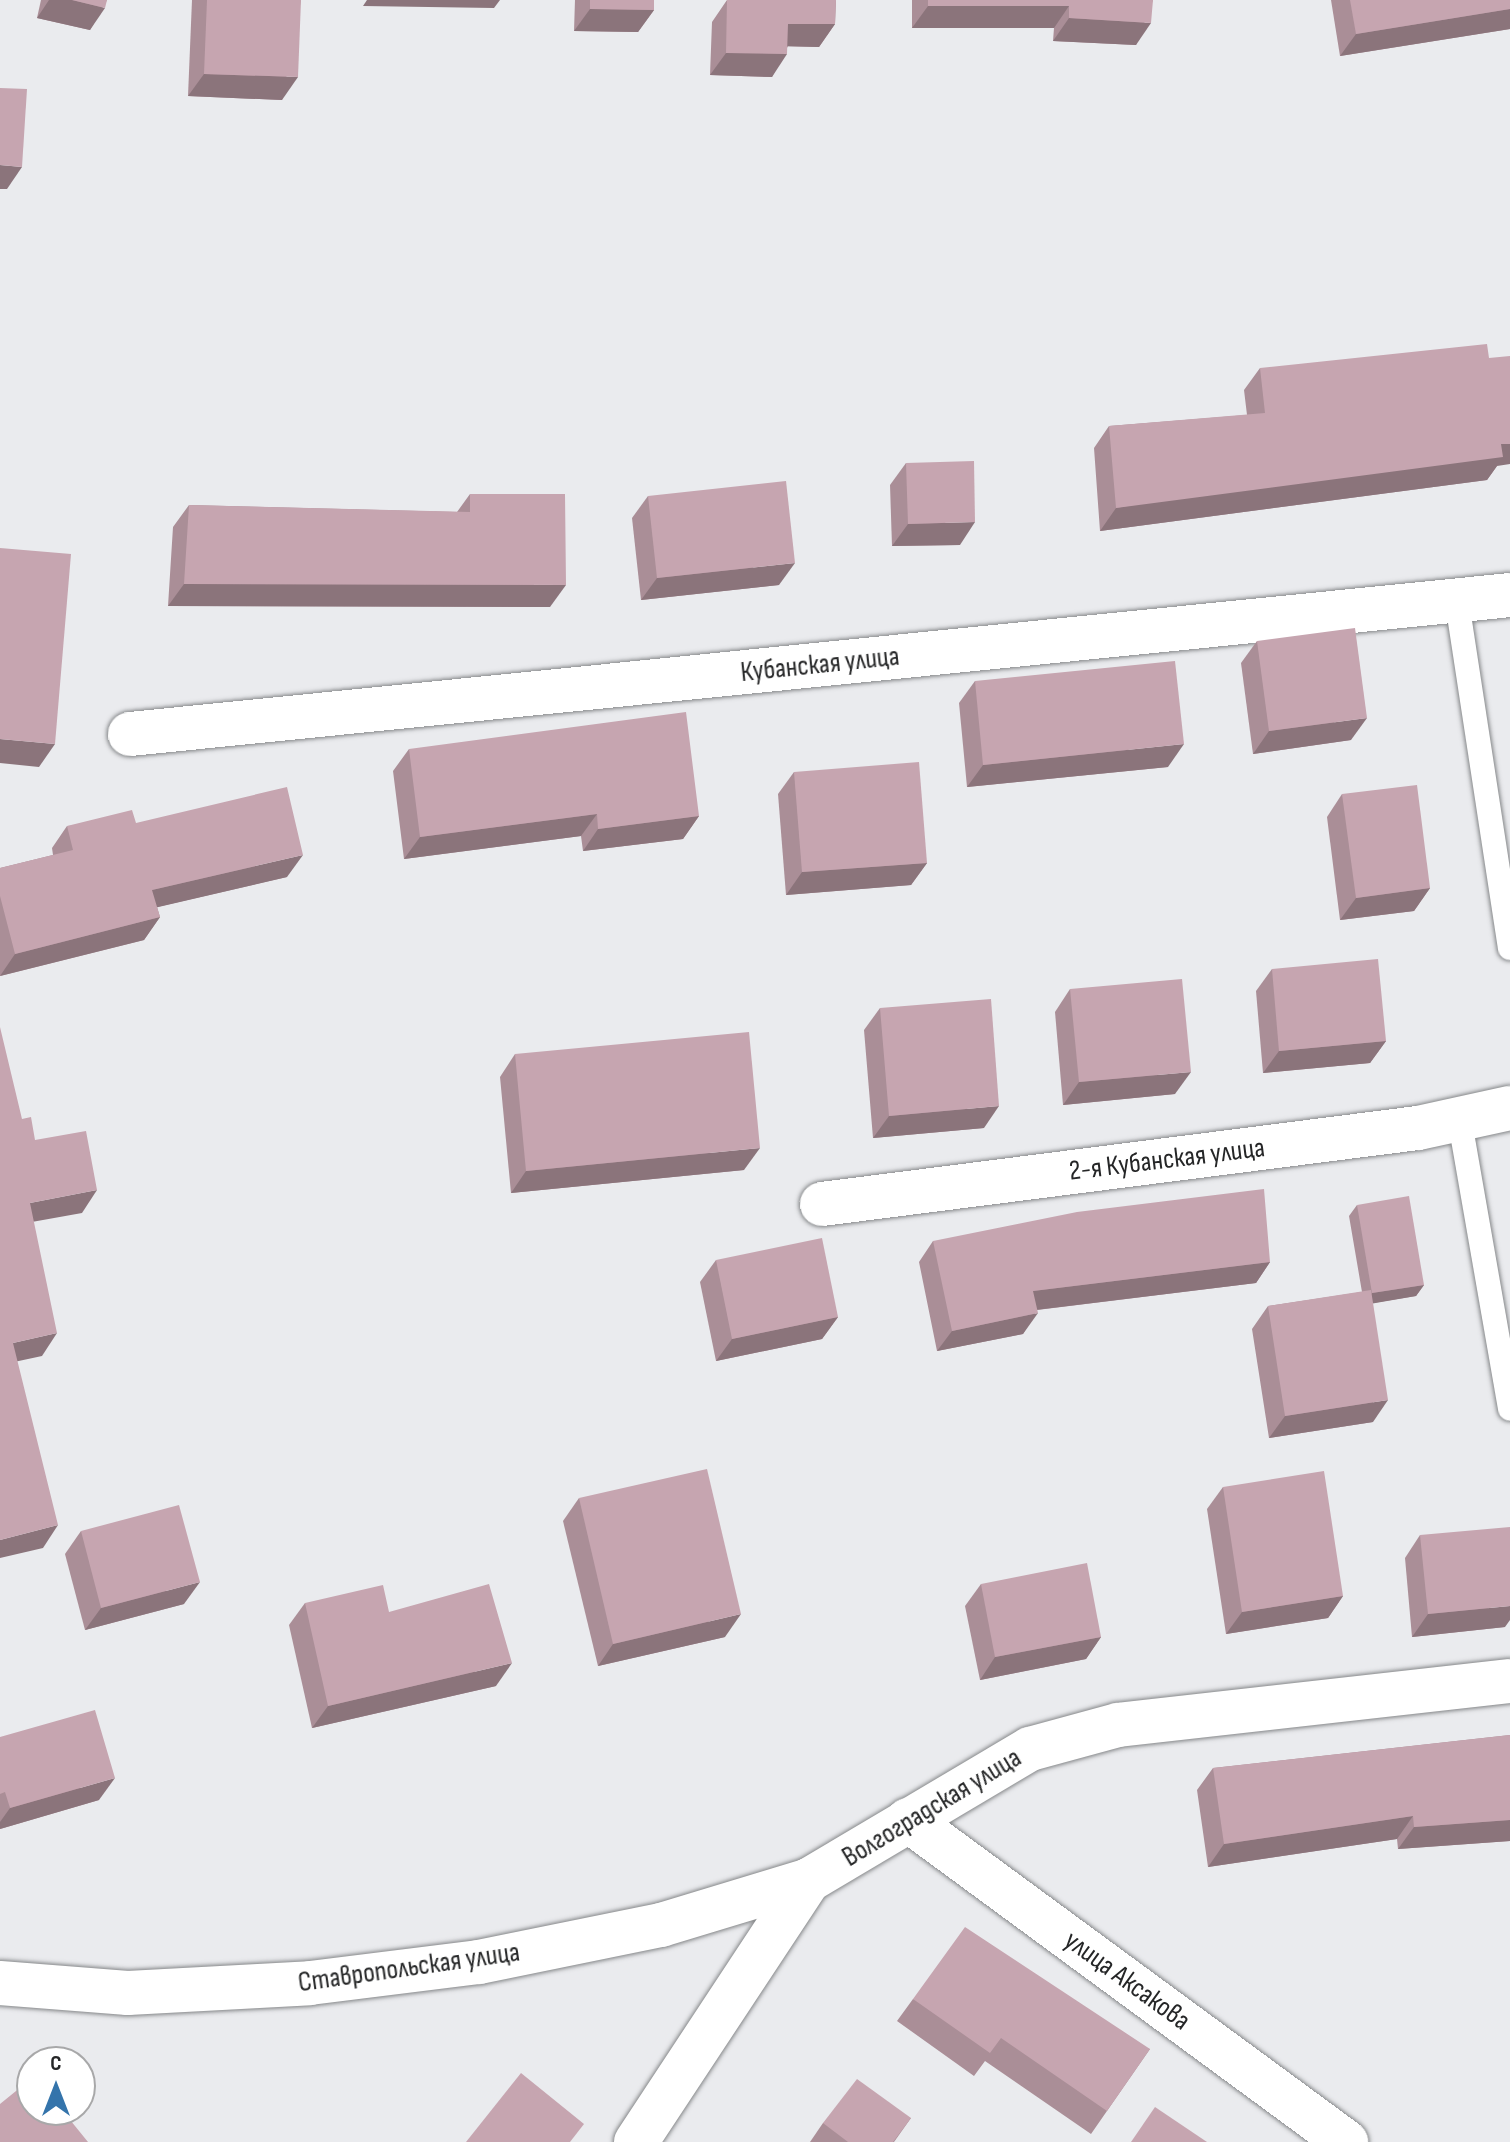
<!DOCTYPE html>
<html>
<head>
<meta charset="utf-8">
<style>
  body { margin:0 }
  #map { position:relative; width:1510px; height:2142px; overflow:hidden; background:#eaebee; font-family:"Sofia Sans Condensed",sans-serif }
  div>[style] { position:absolute }
  [style*='--x'] { left:calc(var(--x)*1px); top:calc(var(--y)*1px); width:calc(var(--w)*1px); rotate:calc(var(--a)*1deg) }
  .roads { filter:drop-shadow(0 0 2px #86888a) drop-shadow(0 0 2px #86888a) }
  .service>* { height:24px; margin:-12px; padding:0 12px; transform-origin:12px; border-radius:12px; background:#fff }
  .minor>* { height:44px; margin:-22px; padding:0 22px; transform-origin:22px; border-radius:22px; background:#fff }
  .wall>* { inset:0; background:#aa8e97 }
  .shaded-wall>* { inset:0; background:#8b747b }
  .building>* { inset:0; background:#c6a5b0 }
  span { translate:-50% -50%; white-space:nowrap; text-align:center; line-height:1.15; -webkit-text-stroke:6px #fff; paint-order:stroke }
  .street-label { font-size:28px; color:#252627 }
  .north { position:absolute; left:16px; top:2046px; width:80px; height:80px; box-sizing:border-box; background:#fff; border:2px solid #a8a8a9; border-radius:50%; rotate:0deg; font-size:22px; font-weight:700; line-height:32px; text-align:center; color:#252627 }
  .north::after { content:''; display:block; margin:auto; width:28px; height:36px; background:#3474ab; clip-path:polygon(50% 0,100% 100%,50% 72%,0 100%) }
</style>
</head>
<body>
<div id="map">
  <div class="roads">
    <div class="service">
      <i style="--x:1457;--y:602;--w:350;--a:81.3"></i>
      <i style="--x:1460;--y:1122;--w:291;--a:80.1"></i>
    </div>
    <div class="minor">
      <i style="--x:130;--y:734;--w:1387;--a:-5.75"></i>
      <i style="--x:822;--y:1204;--w:601;--a:-7.27"></i>
      <i style="--x:1418;--y:1128;--w:94;--a:-12.3"></i>
      <i style="--x:908;--y:1820;--w:544;--a:36.32"></i>
      <i style="--x:0;--y:1983;--w:128;--a:4.5"></i>
      <i style="--x:128;--y:1993;--w:182;--a:-3.1"></i>
      <i style="--x:310;--y:1983;--w:170;--a:-7.1"></i>
      <i style="--x:479;--y:1962;--w:186;--a:-11.5"></i>
      <i style="--x:661;--y:1925;--w:155;--a:-16.9"></i>
      <i style="--x:636;--y:2142;--w:314;--a:-56.6"></i>
      <i style="--x:809;--y:1880;--w:257;--a:-30.7"></i>
      <i style="--x:1030;--y:1749;--w:91;--a:-15.3"></i>
      <i style="--x:1118;--y:1725;--w:394;--a:-6.4"></i>
    </div>
  </div>
  <div class="wall">
    <i style="clip-path:polygon(41px 0,107px 0,90px 30px,37px 18px)"></i>
    <i style="clip-path:polygon(192px 0,301px 0,282px 100px,188px 96px)"></i>
    <i style="clip-path:polygon(575px 0,654px 0,654px 10px,638px 32px,574px 31px)"></i>
    <i style="clip-path:polygon(727px 0,836px 0,835px 24px,819px 47px,788px 46px,772px 77px,710px 75px,712px 22px)"></i>
    <i style="clip-path:polygon(912px 0,1153px 0,1136px 45px,1053px 41px,1054px 28px,912px 28px)"></i>
    <i style="clip-path:polygon(1331px 0,1510px 0,1510px 29px,1340px 56px)"></i>
    <i style="clip-path:polygon(1260px 368px,1497px 466px,1487px 480px,1100px 531px,1094px 448px,1109px 426px,1247px 415px,1244px 390px)"></i>
    <i style="clip-path:polygon(906px 463px,960px 545px,892px 546px,890px 485px)"></i>
    <i style="clip-path:polygon(470px 494px,550px 607px,168px 606px,173px 527px,189px 505px,457px 512px)"></i>
    <i style="clip-path:polygon(648px 496px,779px 585px,641px 600px,632px 518px)"></i>
    <i style="clip-path:polygon(1257px 641px,1351px 740px,1253px 754px,1241px 663px)"></i>
    <i style="clip-path:polygon(975px 681px,1168px 767px,967px 787px,959px 703px)"></i>
    <i style="clip-path:polygon(409px 749px,699px 816px,683px 839px,583px 851px,581px 836px,404px 859px,393px 771px)"></i>
    <i style="clip-path:polygon(794px 772px,927px 863px,911px 885px,786px 895px,778px 794px)"></i>
    <i style="clip-path:polygon(1342px 794px,1430px 888px,1414px 911px,1340px 920px,1327px 817px)"></i>
    <i style="clip-path:polygon(136px 823px,287px 877px,157px 907px,160px 917px,144px 940px,0 976px,0 868px,53px 855px,52px 848px,67px 826px)"></i>
    <i style="clip-path:polygon(1272px 969px,1386px 1041px,1370px 1063px,1263px 1073px,1256px 991px)"></i>
    <i style="clip-path:polygon(1070px 989px,1175px 1094px,1063px 1105px,1055px 1012px)"></i>
    <i style="clip-path:polygon(880px 1008px,984px 1128px,873px 1138px,864px 1030px)"></i>
    <i style="clip-path:polygon(515px 1054px,744px 1170px,511px 1193px,500px 1077px)"></i>
    <i style="clip-path:polygon(1357px 1205px,1424px 1285px,1416px 1296px,1373px 1303px,1373px 1422px,1269px 1438px,1252px 1329px,1268px 1306px,1362px 1292px,1349px 1216px)"></i>
    <i style="clip-path:polygon(933px 1241px,1270px 1262px,1256px 1283px,1037px 1310px,1023px 1334px,937px 1351px,919px 1262px)"></i>
    <i style="clip-path:polygon(716px 1260px,838px 1317px,822px 1339px,716px 1361px,700px 1282px)"></i>
    <i style="clip-path:polygon(1223px 1487px,1343px 1596px,1328px 1618px,1226px 1634px,1207px 1509px)"></i>
    <i style="clip-path:polygon(579px 1498px,725px 1637px,598px 1666px,563px 1521px)"></i>
    <i style="clip-path:polygon(81px 1531px,184px 1604px,85px 1630px,65px 1554px)"></i>
    <i style="clip-path:polygon(1420px 1535px,1505px 1627px,1412px 1637px,1405px 1558px)"></i>
    <i style="clip-path:polygon(981px 1584px,1101px 1637px,1086px 1659px,980px 1680px,965px 1606px)"></i>
    <i style="clip-path:polygon(305px 1603px,389px 1612px,496px 1686px,312px 1728px,289px 1625px)"></i>
    <i style="clip-path:polygon(1510px 1735px,1510px 1841px,1398px 1849px,1397px 1839px,1208px 1867px,1197px 1790px,1213px 1768px)"></i>
    <i style="clip-path:polygon(0 1737px,99px 1800px,0 1829px)"></i>
    <i style="clip-path:polygon(913px 1999px,1150px 2049px,1091px 2134px,985px 2061px,974px 2076px,897px 2021px)"></i>
    <i style="clip-path:polygon(911px 2118px,894px 2142px,810px 2142px,823px 2123px)"></i>
  </div>
  <div class="shaded-wall">
    <i style="clip-path:polygon(49px 0,72px 0,105px 8px,90px 30px,37px 18px)"></i>
    <i style="clip-path:polygon(367px 0,500px 0,494px 8px,363px 6px)"></i>
    <i style="clip-path:polygon(928px 6px,1069px 6px,1054px 28px,912px 28px)"></i>
    <i style="clip-path:polygon(590px 9px,654px 10px,638px 32px,574px 31px)"></i>
    <i style="clip-path:polygon(1510px 9px,1510px 29px,1340px 56px,1356px 34px)"></i>
    <i style="clip-path:polygon(1069px 18px,1151px 23px,1136px 45px,1053px 41px)"></i>
    <i style="clip-path:polygon(788px 24px,835px 24px,819px 47px,772px 46px)"></i>
    <i style="clip-path:polygon(726px 53px,787px 54px,772px 77px,710px 75px)"></i>
    <i style="clip-path:polygon(204px 74px,298px 77px,282px 100px,188px 96px)"></i>
    <i style="clip-path:polygon(0 165px,22px 167px,7px 189px,0 189px)"></i>
    <i style="clip-path:polygon(1501px 444px,1510px 444px,1510px 464px,1497px 466px,1487px 480px,1100px 531px,1116px 508px)"></i>
    <i style="clip-path:polygon(975px 522px,960px 545px,892px 546px,908px 524px)"></i>
    <i style="clip-path:polygon(795px 563px,779px 585px,641px 600px,657px 578px)"></i>
    <i style="clip-path:polygon(184px 584px,566px 585px,550px 607px,168px 606px)"></i>
    <i style="clip-path:polygon(1367px 718px,1351px 740px,1253px 754px,1269px 731px)"></i>
    <i style="clip-path:polygon(0 739px,55px 744px,39px 767px,0 763px)"></i>
    <i style="clip-path:polygon(1184px 744px,1168px 767px,967px 787px,983px 765px)"></i>
    <i style="clip-path:polygon(597px 814px,581px 836px,404px 859px,420px 837px)"></i>
    <i style="clip-path:polygon(699px 816px,683px 839px,583px 851px,598px 829px)"></i>
    <i style="clip-path:polygon(303px 855px,287px 877px,137px 912px,152px 890px)"></i>
    <i style="clip-path:polygon(927px 863px,911px 885px,786px 895px,802px 872px)"></i>
    <i style="clip-path:polygon(1430px 888px,1414px 911px,1340px 920px,1356px 898px)"></i>
    <i style="clip-path:polygon(160px 917px,144px 940px,0 976px,15px 954px)"></i>
    <i style="clip-path:polygon(1386px 1041px,1370px 1063px,1263px 1073px,1279px 1051px)"></i>
    <i style="clip-path:polygon(1191px 1072px,1175px 1094px,1063px 1105px,1079px 1082px)"></i>
    <i style="clip-path:polygon(999px 1106px,984px 1128px,873px 1138px,889px 1116px)"></i>
    <i style="clip-path:polygon(760px 1148px,744px 1170px,511px 1193px,526px 1171px)"></i>
    <i style="clip-path:polygon(97px 1190px,82px 1213px,15px 1225px,30px 1203px)"></i>
    <i style="clip-path:polygon(1270px 1262px,1256px 1283px,1019px 1312px,1033px 1291px)"></i>
    <i style="clip-path:polygon(1424px 1285px,1416px 1296px,1364px 1305px,1372px 1293px)"></i>
    <i style="clip-path:polygon(1038px 1313px,1023px 1334px,937px 1351px,952px 1331px)"></i>
    <i style="clip-path:polygon(838px 1317px,822px 1339px,716px 1361px,732px 1339px)"></i>
    <i style="clip-path:polygon(57px 1333px,42px 1356px,0 1365px,13px 1343px)"></i>
    <i style="clip-path:polygon(1388px 1400px,1373px 1422px,1269px 1438px,1285px 1416px)"></i>
    <i style="clip-path:polygon(58px 1525px,43px 1548px,0 1558px,0 1540px)"></i>
    <i style="clip-path:polygon(200px 1582px,184px 1604px,85px 1630px,101px 1608px)"></i>
    <i style="clip-path:polygon(1343px 1596px,1328px 1618px,1226px 1634px,1242px 1612px)"></i>
    <i style="clip-path:polygon(1510px 1606px,1510px 1620px,1505px 1627px,1412px 1637px,1428px 1614px)"></i>
    <i style="clip-path:polygon(741px 1614px,725px 1637px,598px 1666px,613px 1644px)"></i>
    <i style="clip-path:polygon(1101px 1637px,1086px 1659px,980px 1680px,995px 1657px)"></i>
    <i style="clip-path:polygon(512px 1663px,496px 1686px,312px 1728px,328px 1706px)"></i>
    <i style="clip-path:polygon(115px 1778px,99px 1800px,0 1829px,0 1822px,10px 1808px)"></i>
    <i style="clip-path:polygon(1413px 1816px,1397px 1839px,1208px 1867px,1224px 1844px)"></i>
    <i style="clip-path:polygon(1510px 1820px,1510px 1841px,1398px 1849px,1414px 1827px)"></i>
  </div>
  <div class="building">
    <i style="clip-path:polygon(72px 0,107px 0,105px 8px)"></i>
    <i style="clip-path:polygon(207px 0,301px 0,298px 77px,204px 74px)"></i>
    <i style="clip-path:polygon(590px 0,654px 0,654px 10px,590px 9px)"></i>
    <i style="clip-path:polygon(727px 0,836px 0,835px 24px,788px 24px,787px 54px,726px 53px)"></i>
    <i style="clip-path:polygon(928px 0,1153px 0,1151px 23px,1069px 18px,1069px 6px,928px 6px)"></i>
    <i style="clip-path:polygon(1350px 0,1510px 0,1510px 9px,1356px 34px)"></i>
    <i style="clip-path:polygon(0 88px,27px 89px,22px 167px,0 165px)"></i>
    <i style="clip-path:polygon(1487px 344px,1489px 358px,1510px 356px,1510px 444px,1501px 444px,1503px 457px,1116px 508px,1109px 426px,1265px 413px,1260px 368px)"></i>
    <i style="clip-path:polygon(974px 461px,975px 522px,908px 524px,906px 463px)"></i>
    <i style="clip-path:polygon(786px 481px,795px 563px,657px 578px,648px 496px)"></i>
    <i style="clip-path:polygon(470px 494px,565px 494px,566px 585px,184px 584px,189px 505px,470px 512px)"></i>
    <i style="clip-path:polygon(0 548px,71px 554px,55px 744px,0 739px)"></i>
    <i style="clip-path:polygon(1355px 628px,1367px 718px,1269px 731px,1257px 641px)"></i>
    <i style="clip-path:polygon(1175px 661px,1184px 744px,983px 765px,975px 681px)"></i>
    <i style="clip-path:polygon(686px 712px,699px 816px,598px 829px,597px 814px,420px 837px,409px 749px)"></i>
    <i style="clip-path:polygon(919px 762px,927px 863px,802px 872px,794px 772px)"></i>
    <i style="clip-path:polygon(1417px 785px,1430px 888px,1356px 898px,1342px 794px)"></i>
    <i style="clip-path:polygon(287px 787px,303px 855px,152px 890px,160px 917px,15px 954px,0 896px,0 868px,73px 850px,67px 826px,132px 810px,136px 823px)"></i>
    <i style="clip-path:polygon(1378px 959px,1386px 1041px,1279px 1051px,1272px 969px)"></i>
    <i style="clip-path:polygon(1182px 979px,1191px 1072px,1079px 1082px,1070px 989px)"></i>
    <i style="clip-path:polygon(991px 999px,999px 1106px,889px 1116px,880px 1008px)"></i>
    <i style="clip-path:polygon(0 1027px,22px 1119px,31px 1117px,35px 1140px,86px 1131px,97px 1190px,30px 1203px,57px 1333px,13px 1343px,58px 1525px,0 1540px)"></i>
    <i style="clip-path:polygon(749px 1032px,760px 1148px,526px 1171px,515px 1054px)"></i>
    <i style="clip-path:polygon(1264px 1189px,1270px 1262px,1033px 1291px,1038px 1313px,952px 1331px,933px 1241px,1077px 1212px)"></i>
    <i style="clip-path:polygon(1409px 1196px,1424px 1285px,1372px 1293px,1357px 1205px)"></i>
    <i style="clip-path:polygon(822px 1238px,838px 1317px,732px 1339px,716px 1260px)"></i>
    <i style="clip-path:polygon(1371px 1290px,1388px 1400px,1285px 1416px,1268px 1306px)"></i>
    <i style="clip-path:polygon(707px 1469px,741px 1614px,613px 1644px,579px 1498px)"></i>
    <i style="clip-path:polygon(1324px 1471px,1343px 1596px,1242px 1612px,1223px 1487px)"></i>
    <i style="clip-path:polygon(179px 1505px,200px 1582px,101px 1608px,81px 1531px)"></i>
    <i style="clip-path:polygon(1510px 1527px,1510px 1606px,1428px 1614px,1420px 1535px)"></i>
    <i style="clip-path:polygon(1087px 1563px,1101px 1637px,995px 1657px,981px 1584px)"></i>
    <i style="clip-path:polygon(489px 1584px,512px 1663px,328px 1706px,305px 1603px,383px 1585px,389px 1612px)"></i>
    <i style="clip-path:polygon(95px 1710px,115px 1778px,10px 1808px,5px 1792px,0 1794px,0 1737px)"></i>
    <i style="clip-path:polygon(1510px 1735px,1510px 1820px,1414px 1827px,1413px 1816px,1224px 1844px,1213px 1768px)"></i>
    <i style="clip-path:polygon(965px 1927px,1150px 2049px,1107px 2111px,1001px 2038px,990px 2053px,913px 1999px)"></i>
    <i style="clip-path:polygon(521px 2073px,584px 2124px,570px 2142px,466px 2142px)"></i>
    <i style="clip-path:polygon(32px 2078px,32px 2110px,62px 2110px,88px 2142px,0 2142px,0 2104px)"></i>
    <i style="clip-path:polygon(857px 2079px,911px 2118px,893px 2142px,848px 2142px,823px 2123px)"></i>
    <i style="clip-path:polygon(1155px 2107px,1207px 2142px,1131px 2142px)"></i>
  </div>
  <div class="street-label">
    <span style="left:820px;top:665px;rotate:-6deg">Кубанская улица</span>
    <span style="left:1167px;top:1160px;rotate:-7deg">2-я Кубанская улица</span>
    <span style="left:932px;top:1808px;rotate:-31deg">Волгоградская улица</span>
    <span style="left:409px;top:1968px;rotate:-8deg">Ставропольская улица</span>
    <span style="left:1127px;top:1981px;rotate:36deg">улица Аксакова</span>
  </div>
  <div class="north">С</div>
</div>
</body>
</html>
